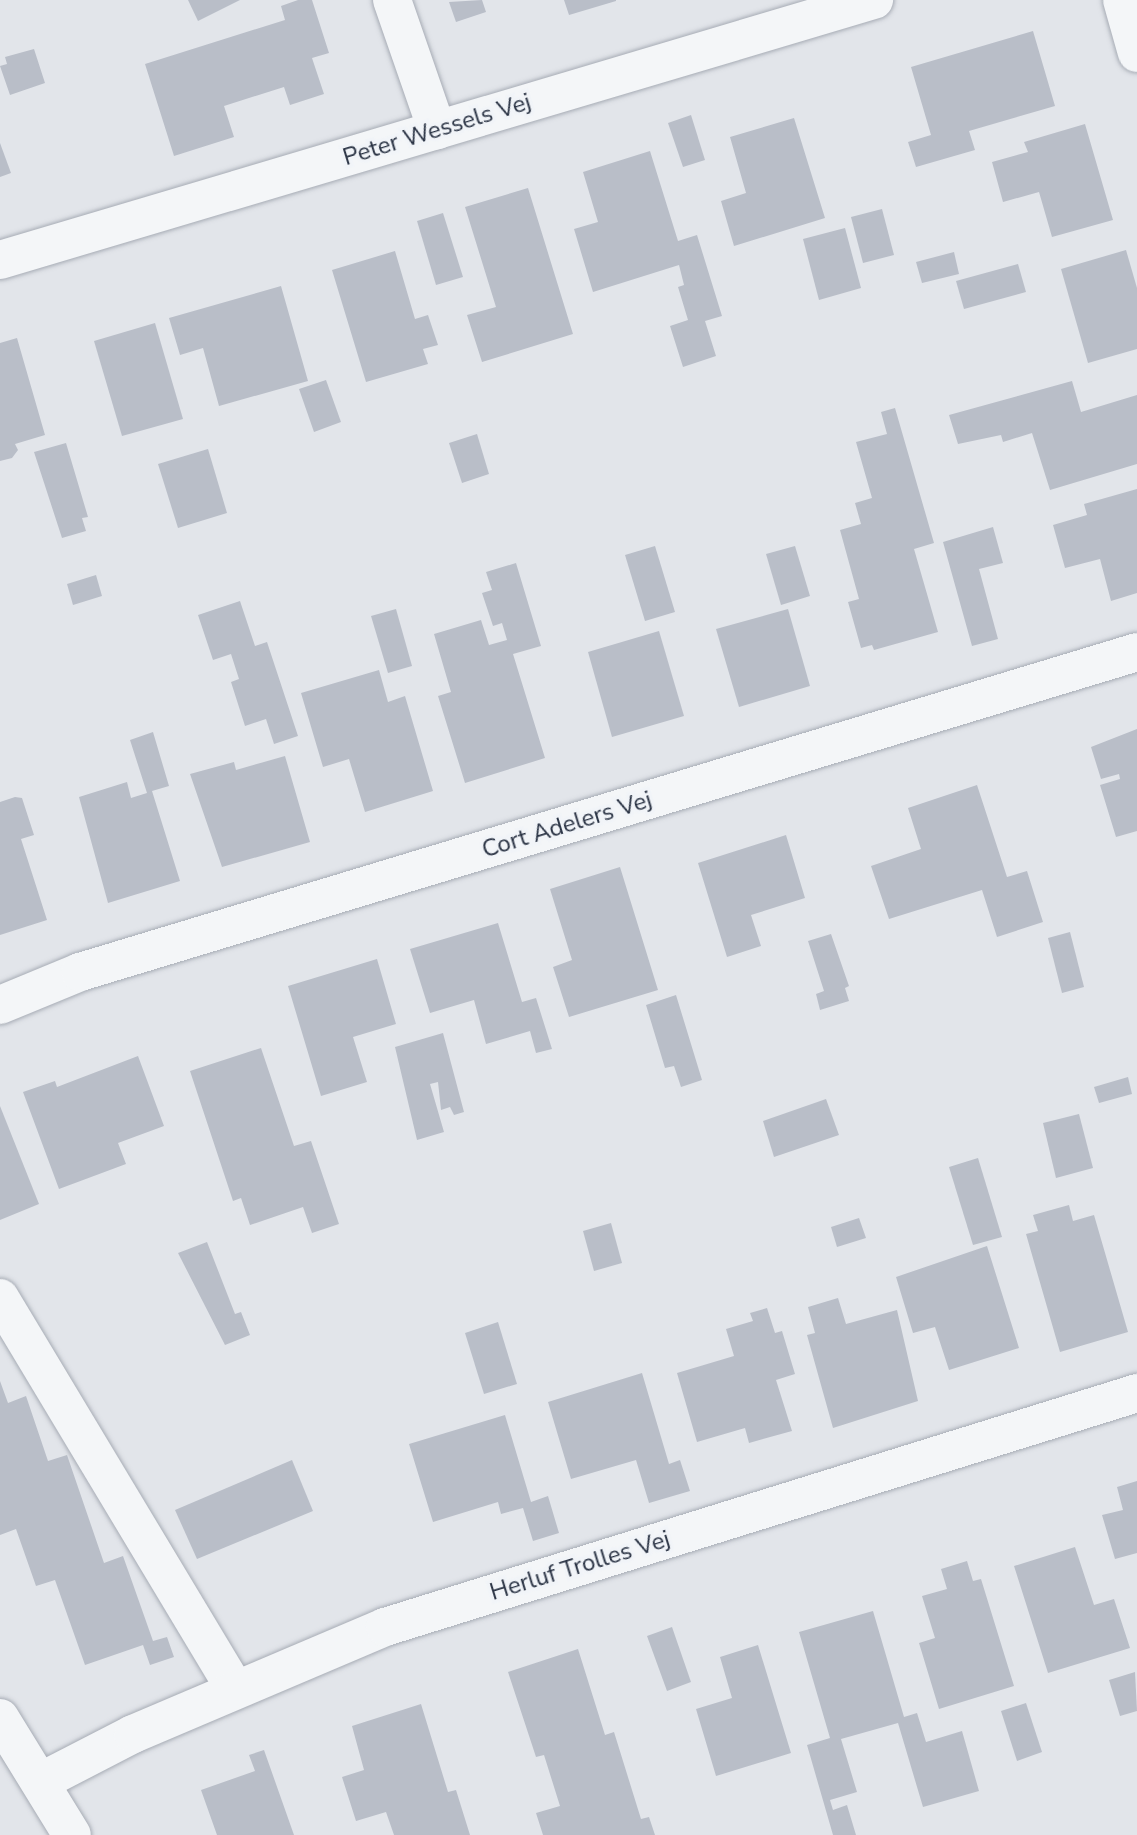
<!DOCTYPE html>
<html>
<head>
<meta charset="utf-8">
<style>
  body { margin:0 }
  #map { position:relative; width:1137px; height:1835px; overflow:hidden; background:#e2e5ea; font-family:"Nunito Sans",sans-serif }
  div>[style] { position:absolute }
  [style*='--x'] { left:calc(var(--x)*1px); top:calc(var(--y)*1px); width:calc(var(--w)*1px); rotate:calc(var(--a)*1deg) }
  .building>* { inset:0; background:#b9bec8 }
  .roads { filter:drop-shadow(0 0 2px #a7acb5) drop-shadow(0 0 2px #a7acb5) }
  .minor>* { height:38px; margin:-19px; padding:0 19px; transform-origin:19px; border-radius:19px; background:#f4f6f8 }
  span { translate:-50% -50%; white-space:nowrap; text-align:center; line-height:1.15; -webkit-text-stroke:7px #f1f4f8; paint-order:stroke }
  .street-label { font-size:24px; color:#293243 }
</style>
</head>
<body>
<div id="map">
  <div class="building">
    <i style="clip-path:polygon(188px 0,240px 0,198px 21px)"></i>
    <i style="clip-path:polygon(298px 0,312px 0,329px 53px,312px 58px,324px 94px,290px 105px,284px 87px,224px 106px,234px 137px,174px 156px,145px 64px,285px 20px,281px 6px)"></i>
    <i style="clip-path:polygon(482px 0,486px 12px,456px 22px,449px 2px)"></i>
    <i style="clip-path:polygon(564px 0,616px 0,616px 1px,569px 15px)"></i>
    <i style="clip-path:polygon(1033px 31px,1055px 106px,969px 131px,975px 150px,916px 167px,908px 142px,931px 135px,911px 67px)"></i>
    <i style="clip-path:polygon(34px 49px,45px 83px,10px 95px,0 66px,7px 64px,5px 57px)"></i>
    <i style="clip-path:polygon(691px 115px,705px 160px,683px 167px,668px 123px)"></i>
    <i style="clip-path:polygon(794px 118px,825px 218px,734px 246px,721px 201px,746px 193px,730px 137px)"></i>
    <i style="clip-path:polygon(1085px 124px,1113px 220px,1052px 237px,1039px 192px,1003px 202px,992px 162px,1028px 152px,1024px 142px)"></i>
    <i style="clip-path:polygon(0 143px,11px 173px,0 177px)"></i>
    <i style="clip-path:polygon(650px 151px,678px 241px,697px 235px,722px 316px,705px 321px,716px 356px,683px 367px,670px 326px,688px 320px,678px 287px,684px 285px,679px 265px,593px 292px,574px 229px,598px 222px,583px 172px)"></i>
    <i style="clip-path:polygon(528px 188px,573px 334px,482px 362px,467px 315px,496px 307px,465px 207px)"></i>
    <i style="clip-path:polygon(882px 209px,894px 255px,863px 263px,851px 217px)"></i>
    <i style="clip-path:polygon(443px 213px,463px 277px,436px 285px,417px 221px)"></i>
    <i style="clip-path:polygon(845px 228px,861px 288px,819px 300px,803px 239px)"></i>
    <i style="clip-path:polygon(1126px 250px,1137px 288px,1137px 349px,1088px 363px,1061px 269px)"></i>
    <i style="clip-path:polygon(395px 251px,415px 319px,428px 315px,438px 345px,423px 349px,428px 364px,366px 382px,332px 270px)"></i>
    <i style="clip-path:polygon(954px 252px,959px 274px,922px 283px,916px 262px)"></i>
    <i style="clip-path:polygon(1018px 264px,1026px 292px,964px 309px,956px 281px)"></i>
    <i style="clip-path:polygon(281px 286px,308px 381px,219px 406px,203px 348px,180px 355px,169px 318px)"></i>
    <i style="clip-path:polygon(155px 323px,183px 419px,122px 436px,94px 341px)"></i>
    <i style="clip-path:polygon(17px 338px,45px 435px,15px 444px,18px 450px,12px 458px,0 461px,0 343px)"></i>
    <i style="clip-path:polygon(326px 380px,341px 422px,314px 432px,299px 389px)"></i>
    <i style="clip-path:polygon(1072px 381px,1081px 412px,1137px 395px,1137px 464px,1050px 490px,1032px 433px,1003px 442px,1001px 435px,958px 444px,949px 415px)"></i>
    <i style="clip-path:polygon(895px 408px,934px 543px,914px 549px,938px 632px,874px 650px,872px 645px,861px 648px,848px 602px,859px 599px,840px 530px,861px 524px,855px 503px,872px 498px,856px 442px,887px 434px,881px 412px)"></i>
    <i style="clip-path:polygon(477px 434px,489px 474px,462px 483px,449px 443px)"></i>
    <i style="clip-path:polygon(66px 443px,88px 517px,82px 518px,86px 531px,62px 538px,34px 452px)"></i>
    <i style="clip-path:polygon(208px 449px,227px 513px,178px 528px,158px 464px)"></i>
    <i style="clip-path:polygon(1137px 489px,1137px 593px,1111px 601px,1100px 559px,1065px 568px,1053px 525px,1087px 515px,1084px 504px)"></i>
    <i style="clip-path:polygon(993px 527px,1003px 563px,979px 569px,998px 639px,972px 646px,943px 542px)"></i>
    <i style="clip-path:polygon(655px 546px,675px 612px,645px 621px,625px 555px)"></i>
    <i style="clip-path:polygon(795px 546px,810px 596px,781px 605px,766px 554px)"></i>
    <i style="clip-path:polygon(516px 563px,541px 646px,513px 654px,545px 758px,465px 783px,438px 696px,451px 692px,434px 634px,481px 620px,489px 645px,507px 640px,502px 623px,493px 626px,482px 593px,492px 590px,486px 572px)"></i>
    <i style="clip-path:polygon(96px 575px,102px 596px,73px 605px,67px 584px)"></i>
    <i style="clip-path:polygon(240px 601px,255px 646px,267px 642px,298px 736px,274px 744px,266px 719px,245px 726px,231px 682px,239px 679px,231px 654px,213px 660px,198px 615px)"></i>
    <i style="clip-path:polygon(396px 609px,412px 666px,388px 673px,371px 616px)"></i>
    <i style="clip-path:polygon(788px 609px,810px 686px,739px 707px,716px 629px)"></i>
    <i style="clip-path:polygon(659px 631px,684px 716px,612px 737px,588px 652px)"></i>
    <i style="clip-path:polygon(379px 670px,388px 702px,405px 696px,433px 791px,365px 812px,349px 759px,323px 767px,301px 693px)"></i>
    <i style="clip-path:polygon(1137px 729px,1137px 831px,1116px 837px,1100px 785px,1120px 779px,1119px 774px,1101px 779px,1091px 747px)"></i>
    <i style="clip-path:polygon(153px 732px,169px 786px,152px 791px,180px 881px,108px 903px,79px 797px,127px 782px,131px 798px,147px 793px,130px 740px)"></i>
    <i style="clip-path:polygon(285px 756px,310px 842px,222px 867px,190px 774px,234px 762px,236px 770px)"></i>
    <i style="clip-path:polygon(977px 785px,1007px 877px,1027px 871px,1043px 922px,997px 937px,982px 890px,889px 919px,871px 866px,921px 849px,908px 808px)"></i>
    <i style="clip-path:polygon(15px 797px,22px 798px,34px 835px,21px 839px,47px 920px,0 935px,0 802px)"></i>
    <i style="clip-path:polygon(786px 835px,805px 898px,751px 915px,761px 946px,727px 957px,698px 863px)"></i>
    <i style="clip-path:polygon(620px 867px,658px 990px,569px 1017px,553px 967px,572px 960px,550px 889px)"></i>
    <i style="clip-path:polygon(498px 923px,522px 1002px,536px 998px,552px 1049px,536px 1053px,530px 1031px,486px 1044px,474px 1000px,430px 1013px,410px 949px)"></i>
    <i style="clip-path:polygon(1070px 932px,1084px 987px,1062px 993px,1048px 938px)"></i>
    <i style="clip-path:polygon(831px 934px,849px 986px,845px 988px,849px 1001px,820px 1010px,816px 994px,824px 991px,808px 941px)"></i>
    <i style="clip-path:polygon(377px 959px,396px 1024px,353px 1037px,367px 1082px,321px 1096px,288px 986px)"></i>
    <i style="clip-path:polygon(676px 995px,702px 1080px,681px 1087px,674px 1066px,665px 1068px,646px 1005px)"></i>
    <i style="clip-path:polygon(443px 1033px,464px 1112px,454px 1115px,450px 1107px,441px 1110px,438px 1082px,430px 1084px,444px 1132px,417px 1140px,395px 1047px)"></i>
    <i style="clip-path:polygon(261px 1048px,294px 1146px,311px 1141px,339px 1224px,312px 1233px,303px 1207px,250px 1225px,241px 1198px,233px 1201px,190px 1071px)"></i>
    <i style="clip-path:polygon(138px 1056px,164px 1126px,118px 1143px,126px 1164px,59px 1189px,23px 1092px,55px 1081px,57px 1087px)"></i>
    <i style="clip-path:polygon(1128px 1077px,1132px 1094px,1099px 1103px,1094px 1087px)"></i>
    <i style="clip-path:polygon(826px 1099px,839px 1135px,774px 1157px,763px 1121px)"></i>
    <i style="clip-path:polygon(0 1106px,39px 1204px,0 1220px)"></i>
    <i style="clip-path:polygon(1079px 1114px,1093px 1168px,1056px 1178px,1043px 1123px)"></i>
    <i style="clip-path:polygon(978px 1158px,1002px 1237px,973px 1245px,949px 1167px)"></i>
    <i style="clip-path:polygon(1069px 1205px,1073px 1221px,1094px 1215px,1128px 1332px,1060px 1352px,1026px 1234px,1038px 1231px,1033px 1215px)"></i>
    <i style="clip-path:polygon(859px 1218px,866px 1238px,837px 1247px,831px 1227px)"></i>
    <i style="clip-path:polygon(611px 1223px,622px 1263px,594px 1271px,583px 1231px)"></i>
    <i style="clip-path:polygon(207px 1242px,235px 1314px,241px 1312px,250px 1335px,225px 1345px,178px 1253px)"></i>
    <i style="clip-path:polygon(987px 1246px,1019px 1348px,949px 1370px,935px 1327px,913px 1333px,896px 1277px)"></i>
    <i style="clip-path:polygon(838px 1298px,846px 1324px,897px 1310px,918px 1401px,833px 1428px,807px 1335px,815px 1333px,808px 1307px)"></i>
    <i style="clip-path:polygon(767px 1308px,775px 1333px,782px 1331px,795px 1374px,776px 1380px,792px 1431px,749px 1443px,745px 1428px,697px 1442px,677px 1373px,734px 1356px,726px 1329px,753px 1321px,750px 1313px)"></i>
    <i style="clip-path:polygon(498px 1322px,517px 1384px,484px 1394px,465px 1333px)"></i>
    <i style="clip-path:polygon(642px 1373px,669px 1464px,680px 1460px,690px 1491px,649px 1503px,636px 1460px,571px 1479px,548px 1402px)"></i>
    <i style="clip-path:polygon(0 1381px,8px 1403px,26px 1396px,48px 1461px,67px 1455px,104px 1563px,123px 1556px,153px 1641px,167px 1637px,174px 1657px,150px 1665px,143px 1645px,85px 1665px,55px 1580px,36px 1586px,16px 1529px,0 1535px)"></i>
    <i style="clip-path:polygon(505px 1415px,531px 1502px,548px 1496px,559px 1533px,533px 1541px,523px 1508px,501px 1514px,498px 1502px,433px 1522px,409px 1444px)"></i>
    <i style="clip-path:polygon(292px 1460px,313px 1511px,197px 1559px,175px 1510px)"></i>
    <i style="clip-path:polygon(1137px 1481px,1137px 1553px,1115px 1559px,1102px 1515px,1123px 1510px,1117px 1487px)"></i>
    <i style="clip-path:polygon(1075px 1547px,1094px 1605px,1114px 1599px,1130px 1648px,1048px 1673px,1014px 1566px)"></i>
    <i style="clip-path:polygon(967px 1561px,973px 1581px,981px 1579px,1014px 1686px,939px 1709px,919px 1643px,935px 1638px,922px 1596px,947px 1589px,941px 1569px)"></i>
    <i style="clip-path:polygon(873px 1611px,904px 1717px,917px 1713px,926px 1742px,962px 1731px,979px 1791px,923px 1807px,898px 1723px,841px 1739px,857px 1792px,830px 1800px,833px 1810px,847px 1805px,856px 1835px,833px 1835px,807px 1745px,830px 1738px,799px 1632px)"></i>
    <i style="clip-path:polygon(672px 1627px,691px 1682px,667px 1691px,647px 1636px)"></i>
    <i style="clip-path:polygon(758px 1645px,791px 1753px,716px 1776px,696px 1709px,732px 1698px,720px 1657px)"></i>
    <i style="clip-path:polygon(578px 1649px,605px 1735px,614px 1732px,641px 1819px,649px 1817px,655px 1835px,543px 1835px,536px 1813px,560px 1806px,544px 1755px,536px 1757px,508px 1672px)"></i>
    <i style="clip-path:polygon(1135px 1672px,1137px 1711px,1120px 1716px,1109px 1680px)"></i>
    <i style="clip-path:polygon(1026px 1703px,1042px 1752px,1017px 1761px,1001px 1711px)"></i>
    <i style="clip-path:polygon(421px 1704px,448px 1792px,456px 1790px,470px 1835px,394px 1835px,386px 1812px,356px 1821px,342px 1777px,364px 1770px,352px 1726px)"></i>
    <i style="clip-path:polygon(264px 1750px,294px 1835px,217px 1835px,201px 1790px,255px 1771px,249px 1755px)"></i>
  </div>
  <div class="roads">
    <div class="minor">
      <i style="--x:392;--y:0;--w:138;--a:70.9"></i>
      <i style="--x:1122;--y:0;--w:55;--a:74.2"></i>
      <i style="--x:0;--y:260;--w:912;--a:-16.57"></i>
      <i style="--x:0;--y:1005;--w:87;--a:-22.4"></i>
      <i style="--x:80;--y:972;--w:1104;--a:-16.84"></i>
      <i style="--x:0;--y:1298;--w:456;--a:59"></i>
      <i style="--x:0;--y:1718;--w:137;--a:58.4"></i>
      <i style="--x:40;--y:1782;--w:105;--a:-27.3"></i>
      <i style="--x:133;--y:1734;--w:274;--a:-23"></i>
      <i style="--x:385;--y:1627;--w:788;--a:-17.28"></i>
    </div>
  </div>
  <div class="street-label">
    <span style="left:437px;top:130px;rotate:-17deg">Peter Wessels Vej</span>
    <span style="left:567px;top:825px;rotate:-17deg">Cort Adelers Vej</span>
    <span style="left:580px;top:1566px;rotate:-17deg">Herluf Trolles Vej</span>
  </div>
</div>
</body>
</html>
